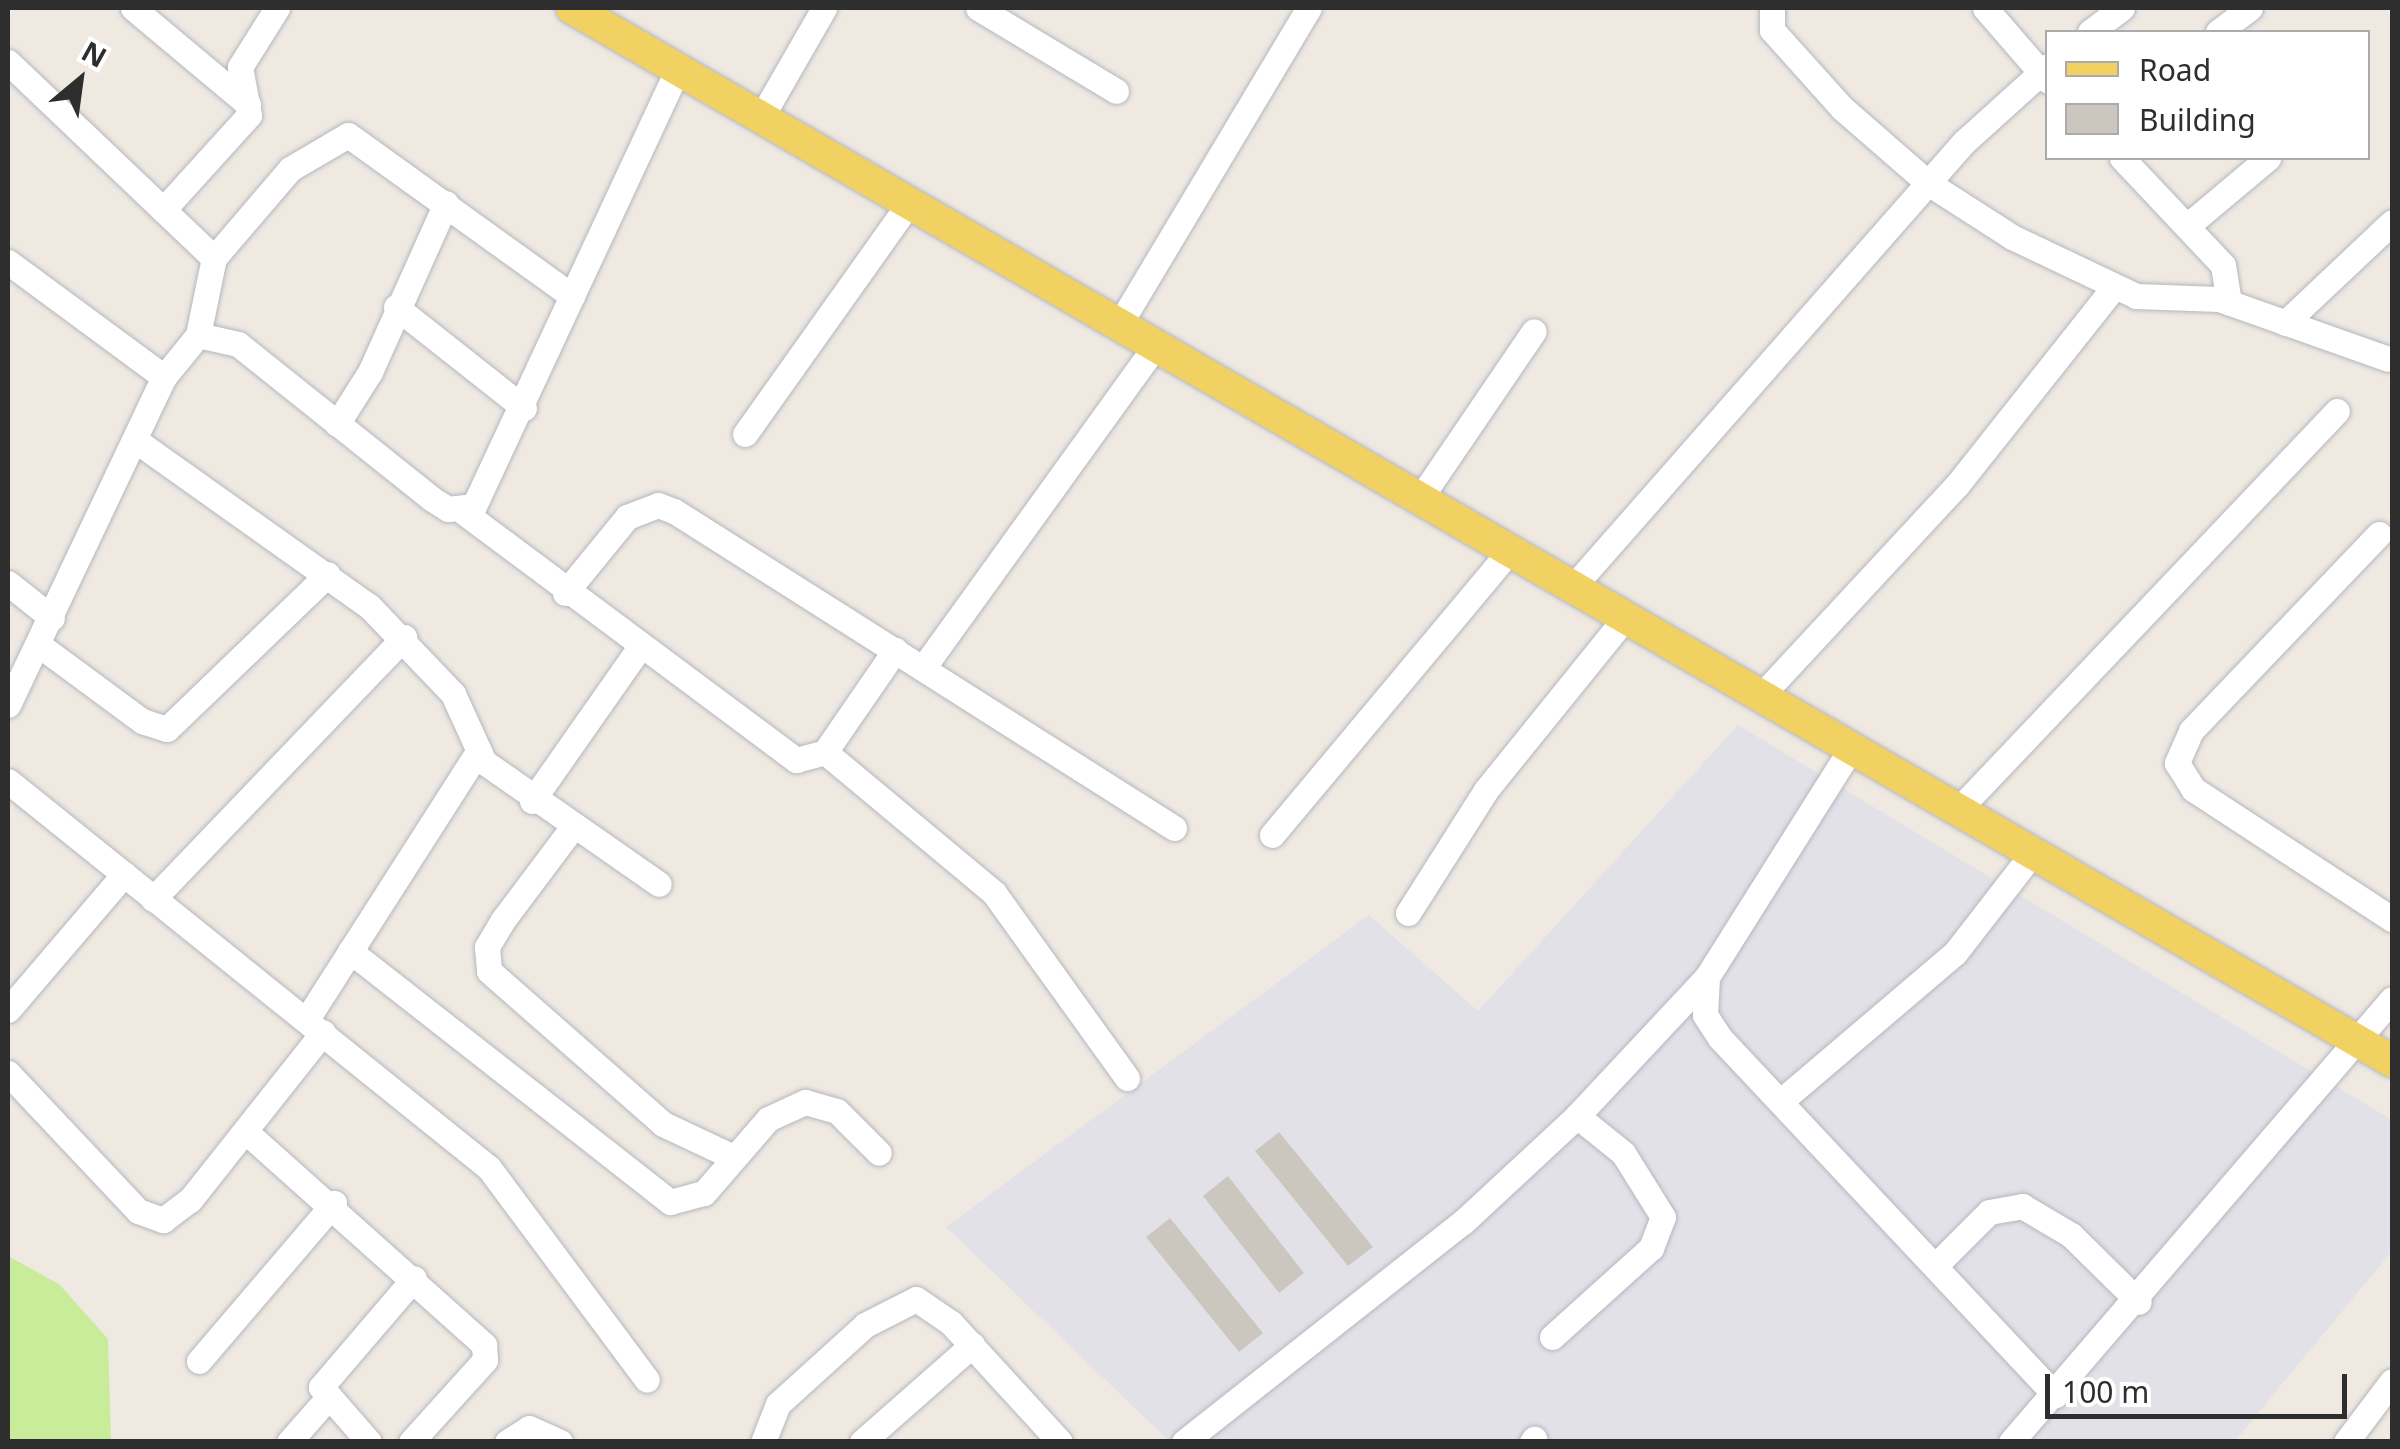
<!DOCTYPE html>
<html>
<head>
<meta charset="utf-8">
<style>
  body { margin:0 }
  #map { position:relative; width:2400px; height:1449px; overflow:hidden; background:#efe9e1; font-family:"Noto Sans",sans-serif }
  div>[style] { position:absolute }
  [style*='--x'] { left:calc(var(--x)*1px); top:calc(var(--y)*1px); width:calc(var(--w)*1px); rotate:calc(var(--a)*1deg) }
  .industrial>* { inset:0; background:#e3e1e8 }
  .pitch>* { inset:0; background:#c9ec9a }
  .building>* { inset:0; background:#cbc7bf }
  .roads { filter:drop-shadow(0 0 2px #b4b7c1) drop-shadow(0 0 2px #b4b7c1) }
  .minor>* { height:25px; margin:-12.5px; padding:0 12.5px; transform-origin:12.5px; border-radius:12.5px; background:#fff }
  .major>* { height:32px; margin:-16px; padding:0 16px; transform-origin:16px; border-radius:16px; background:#f2d163 }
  span { translate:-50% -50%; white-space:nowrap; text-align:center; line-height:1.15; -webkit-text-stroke:8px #fff; paint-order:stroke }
  .frame { position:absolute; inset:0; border:10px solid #2e2e2e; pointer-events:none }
  .legend { position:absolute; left:2045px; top:30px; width:325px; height:130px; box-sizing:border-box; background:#fff; border:2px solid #ababab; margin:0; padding:12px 18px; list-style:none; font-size:30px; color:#2e2e2e }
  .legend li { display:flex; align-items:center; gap:20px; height:50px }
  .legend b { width:50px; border:2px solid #ababab }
  .north { position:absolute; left:30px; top:30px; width:100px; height:100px; -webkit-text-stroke:8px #fff; paint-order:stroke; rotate:29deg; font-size:28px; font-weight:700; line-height:40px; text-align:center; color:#2e2e2e }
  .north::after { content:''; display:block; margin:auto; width:35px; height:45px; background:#2e2e2e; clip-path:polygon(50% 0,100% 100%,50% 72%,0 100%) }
  .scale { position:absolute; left:2045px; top:1374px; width:302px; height:45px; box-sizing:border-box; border:5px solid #2e2e2e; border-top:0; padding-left:12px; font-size:30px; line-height:35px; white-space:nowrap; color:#2e2e2e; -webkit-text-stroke:8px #fff; paint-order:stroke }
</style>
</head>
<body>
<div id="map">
  <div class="industrial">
    <i style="clip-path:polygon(1738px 725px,2392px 1120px,2392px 1251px,2235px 1441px,1169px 1441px,946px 1227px,1369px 915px,1478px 1011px)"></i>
  </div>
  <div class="pitch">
    <i style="clip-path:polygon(8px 1256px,59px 1284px,108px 1339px,111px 1441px,8px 1441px)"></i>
  </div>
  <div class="building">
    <i style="clip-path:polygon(1279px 1132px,1373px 1247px,1348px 1266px,1255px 1151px)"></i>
    <i style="clip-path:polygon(1228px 1176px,1304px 1273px,1279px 1293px,1203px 1196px)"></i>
    <i style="clip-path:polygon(1170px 1218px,1263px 1333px,1239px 1352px,1146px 1237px)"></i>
  </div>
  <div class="roads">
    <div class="minor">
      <i style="--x:133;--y:8;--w:150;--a:39.9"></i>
      <i style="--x:978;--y:8;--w:161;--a:31"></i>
      <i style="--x:1772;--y:8;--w:22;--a:90"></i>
      <i style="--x:1772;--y:30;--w:105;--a:48.1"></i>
      <i style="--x:1842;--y:108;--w:114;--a:41.1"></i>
      <i style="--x:1928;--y:183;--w:100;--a:32.7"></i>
      <i style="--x:2012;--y:237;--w:137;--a:25.4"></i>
      <i style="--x:2136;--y:296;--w:83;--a:2.1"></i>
      <i style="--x:2219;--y:299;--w:179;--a:19.5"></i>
      <i style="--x:1985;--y:8;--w:96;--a:49.2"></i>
      <i style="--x:2090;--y:32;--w:40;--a:-37"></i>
      <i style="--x:2218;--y:32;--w:40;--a:-37"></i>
      <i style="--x:8;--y:62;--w:284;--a:43.6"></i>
      <i style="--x:762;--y:116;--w:125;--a:-60.1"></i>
      <i style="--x:2122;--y:158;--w:147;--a:46.7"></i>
      <i style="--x:2223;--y:265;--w:38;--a:81"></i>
      <i style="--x:163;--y:210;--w:128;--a:-47.8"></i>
      <i style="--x:249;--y:115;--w:49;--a:-100.6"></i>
      <i style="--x:240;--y:67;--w:70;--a:-57.9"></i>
      <i style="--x:2187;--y:226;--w:106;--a:-40"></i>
      <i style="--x:8;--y:262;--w:194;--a:36.4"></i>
      <i style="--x:396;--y:307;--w:163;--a:38.3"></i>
      <i style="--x:2285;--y:323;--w:147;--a:-43.3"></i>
      <i style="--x:1119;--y:325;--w:370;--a:-59.1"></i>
      <i style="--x:198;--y:335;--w:79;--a:-78.3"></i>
      <i style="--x:214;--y:258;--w:117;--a:-49.5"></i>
      <i style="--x:290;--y:169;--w:67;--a:-30.4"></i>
      <i style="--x:348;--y:135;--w:276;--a:35.7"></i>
      <i style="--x:337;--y:424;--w:62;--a:-57.6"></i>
      <i style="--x:370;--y:372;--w:185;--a:-65.8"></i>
      <i style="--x:745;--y:434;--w:283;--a:-54.6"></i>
      <i style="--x:135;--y:440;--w:287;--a:35.4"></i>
      <i style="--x:369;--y:606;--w:122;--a:46.3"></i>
      <i style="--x:453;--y:694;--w:75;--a:65.5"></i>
      <i style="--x:484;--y:762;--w:213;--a:34.9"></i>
      <i style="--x:1419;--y:500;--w:204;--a:-55.8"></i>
      <i style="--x:462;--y:511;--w:417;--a:36.7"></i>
      <i style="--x:796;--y:760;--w:30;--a:-15"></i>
      <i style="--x:825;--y:752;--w:124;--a:-55.5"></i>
      <i style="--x:2379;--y:534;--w:272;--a:133.7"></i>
      <i style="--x:2191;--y:731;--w:35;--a:114"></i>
      <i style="--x:2177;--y:763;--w:31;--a:58"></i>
      <i style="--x:2193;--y:789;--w:238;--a:33.2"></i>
      <i style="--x:8;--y:583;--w:56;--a:38.5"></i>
      <i style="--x:1572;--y:588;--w:594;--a:-48.69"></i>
      <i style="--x:1964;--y:142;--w:113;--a:-42.1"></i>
      <i style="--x:565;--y:593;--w:98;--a:-50.8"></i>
      <i style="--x:627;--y:517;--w:33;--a:-21"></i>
      <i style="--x:658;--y:505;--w:17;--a:21"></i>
      <i style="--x:674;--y:511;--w:592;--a:32.37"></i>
      <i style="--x:39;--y:645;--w:128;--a:36.4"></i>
      <i style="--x:142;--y:721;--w:26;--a:18"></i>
      <i style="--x:167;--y:729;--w:223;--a:-43.9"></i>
      <i style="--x:923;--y:668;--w:397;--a:-54.2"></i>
      <i style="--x:1759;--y:698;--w:291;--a:-47.1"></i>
      <i style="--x:1957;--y:485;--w:253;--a:-51.6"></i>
      <i style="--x:8;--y:705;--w:363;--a:-64.6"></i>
      <i style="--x:164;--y:377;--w:54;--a:-51"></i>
      <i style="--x:198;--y:335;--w:41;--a:12.7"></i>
      <i style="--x:238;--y:344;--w:248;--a:38.6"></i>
      <i style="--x:432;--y:499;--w:19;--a:32"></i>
      <i style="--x:448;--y:509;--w:26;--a:-7"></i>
      <i style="--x:474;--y:506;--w:485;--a:-65"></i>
      <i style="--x:825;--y:752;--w:220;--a:39.8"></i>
      <i style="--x:994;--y:893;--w:228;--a:54.3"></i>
      <i style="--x:8;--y:781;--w:617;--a:38.82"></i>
      <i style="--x:489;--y:1168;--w:264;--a:53.3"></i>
      <i style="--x:532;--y:801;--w:187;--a:-55"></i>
      <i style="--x:1956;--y:812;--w:553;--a:-46.47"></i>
      <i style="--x:572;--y:828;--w:115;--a:126.9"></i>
      <i style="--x:503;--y:920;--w:31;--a:121"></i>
      <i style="--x:487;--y:947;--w:24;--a:85"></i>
      <i style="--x:489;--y:971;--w:232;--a:41.3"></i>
      <i style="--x:663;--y:1124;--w:77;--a:25.2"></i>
      <i style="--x:1272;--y:835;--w:369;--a:-50.1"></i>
      <i style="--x:153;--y:899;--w:363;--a:-46.2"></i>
      <i style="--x:1408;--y:913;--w:146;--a:-57.6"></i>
      <i style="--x:1486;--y:790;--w:220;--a:-51.1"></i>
      <i style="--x:350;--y:951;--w:407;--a:38.1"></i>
      <i style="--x:670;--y:1202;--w:35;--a:-15"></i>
      <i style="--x:704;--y:1193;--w:98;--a:-49.1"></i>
      <i style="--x:768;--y:1119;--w:41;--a:-24.7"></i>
      <i style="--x:805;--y:1102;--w:33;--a:16"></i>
      <i style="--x:837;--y:1111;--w:59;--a:45"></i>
      <i style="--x:1707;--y:977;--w:38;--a:93"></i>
      <i style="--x:1705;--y:1015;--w:27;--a:57"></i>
      <i style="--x:1720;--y:1038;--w:490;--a:46.8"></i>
      <i style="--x:8;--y:1010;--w:179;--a:-49.5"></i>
      <i style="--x:307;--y:1019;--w:319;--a:-57.4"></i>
      <i style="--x:8;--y:1073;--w:190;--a:46.7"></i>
      <i style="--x:138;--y:1211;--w:27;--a:20"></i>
      <i style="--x:163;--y:1220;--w:34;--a:-37"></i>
      <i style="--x:190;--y:1200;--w:214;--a:-51.6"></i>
      <i style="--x:1781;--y:1101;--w:228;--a:-40.4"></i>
      <i style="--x:1955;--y:953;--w:124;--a:-52.2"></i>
      <i style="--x:245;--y:1131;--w:321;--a:41.8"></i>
      <i style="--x:484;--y:1345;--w:15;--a:86"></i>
      <i style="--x:485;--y:1360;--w:110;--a:132.1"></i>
      <i style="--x:1936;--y:1265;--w:75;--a:-45"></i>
      <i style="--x:1989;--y:1212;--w:34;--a:-10"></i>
      <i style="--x:2022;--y:1206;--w:57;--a:30.6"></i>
      <i style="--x:2071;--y:1235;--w:95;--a:44.6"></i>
      <i style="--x:1552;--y:1337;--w:133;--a:-42"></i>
      <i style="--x:1651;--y:1248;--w:33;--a:-69"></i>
      <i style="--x:1663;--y:1217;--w:75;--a:-122"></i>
      <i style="--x:1623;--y:1153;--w:59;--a:-141.2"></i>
      <i style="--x:199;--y:1361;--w:208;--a:-49.5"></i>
      <i style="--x:289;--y:1442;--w:56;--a:-48.6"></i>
      <i style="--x:369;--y:1442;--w:73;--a:-131.1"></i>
      <i style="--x:321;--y:1387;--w:143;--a:-49.5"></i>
      <i style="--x:507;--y:1442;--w:26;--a:-32"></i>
      <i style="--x:529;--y:1428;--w:34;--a:24"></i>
      <i style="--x:763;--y:1442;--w:41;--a:-68.5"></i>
      <i style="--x:778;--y:1404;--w:118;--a:-42.2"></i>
      <i style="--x:865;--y:1325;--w:57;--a:-27"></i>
      <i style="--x:916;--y:1299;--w:42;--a:34.4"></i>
      <i style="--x:951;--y:1323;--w:161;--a:47.5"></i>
      <i style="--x:862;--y:1442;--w:147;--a:-41.4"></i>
      <i style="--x:1184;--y:1442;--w:355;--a:-38.3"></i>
      <i style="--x:1463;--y:1222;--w:156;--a:-42.9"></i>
      <i style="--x:1577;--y:1116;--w:190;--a:-46.9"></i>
      <i style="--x:1707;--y:977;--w:268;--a:-57.8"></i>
      <i style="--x:1532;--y:1442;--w:4;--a:-56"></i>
      <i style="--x:2011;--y:1442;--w:584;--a:-49.3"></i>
      <i style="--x:2346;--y:1442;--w:76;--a:-53"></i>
    </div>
    <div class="major">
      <i style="--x:572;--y:8;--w:2103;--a:30.05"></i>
    </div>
  </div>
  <div class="frame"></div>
  <ul class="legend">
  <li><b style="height:12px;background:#f2d163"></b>Road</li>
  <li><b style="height:28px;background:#cbc7bf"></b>Building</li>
  </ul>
  <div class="north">N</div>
  <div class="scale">100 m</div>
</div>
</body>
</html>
